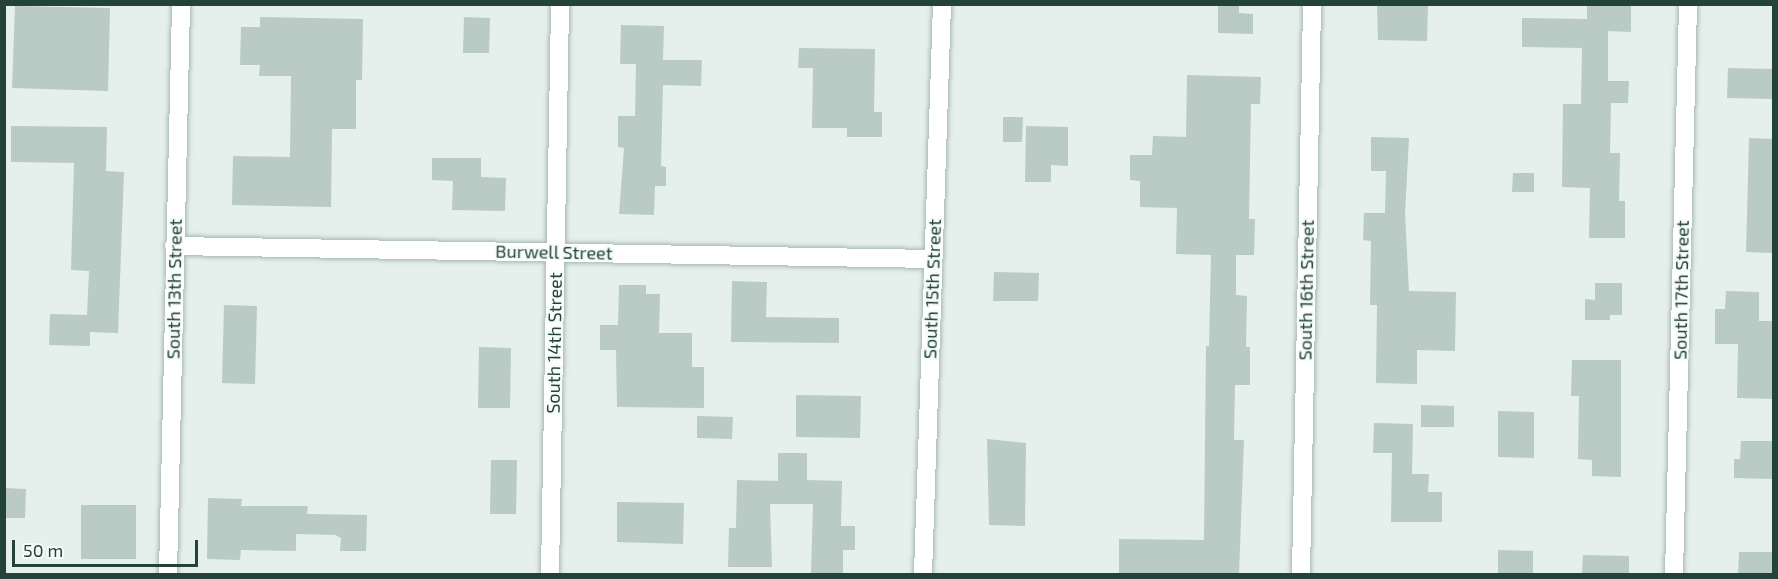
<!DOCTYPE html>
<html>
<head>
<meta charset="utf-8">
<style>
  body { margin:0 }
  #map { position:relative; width:1778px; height:579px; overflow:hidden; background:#e5efeb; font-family:"Exo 2",sans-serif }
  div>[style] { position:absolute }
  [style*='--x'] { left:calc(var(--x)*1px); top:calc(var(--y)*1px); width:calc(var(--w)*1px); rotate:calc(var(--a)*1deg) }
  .building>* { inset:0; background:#bacac4 }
  .roads { filter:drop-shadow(0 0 2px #a7b8b2) drop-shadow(0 0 2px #a7b8b2) }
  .minor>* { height:18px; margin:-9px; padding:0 9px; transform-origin:9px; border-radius:9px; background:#fff }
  span { translate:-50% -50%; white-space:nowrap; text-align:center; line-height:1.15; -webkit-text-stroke:4.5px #f6fbf8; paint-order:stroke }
  .street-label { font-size:18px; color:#22423a }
  .frame { position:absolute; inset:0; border:6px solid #22423a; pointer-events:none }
  .scale { position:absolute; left:12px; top:540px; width:186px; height:27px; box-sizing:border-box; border:3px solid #22423a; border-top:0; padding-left:8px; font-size:18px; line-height:21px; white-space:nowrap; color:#22423a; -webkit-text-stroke:4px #f6fbf8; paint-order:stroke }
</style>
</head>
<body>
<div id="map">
  <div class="building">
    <i style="clip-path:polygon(1218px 4px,1239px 4px,1239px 13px,1253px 14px,1253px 34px,1218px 33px)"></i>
    <i style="clip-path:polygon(1377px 4px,1428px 4px,1427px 41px,1378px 40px)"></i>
    <i style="clip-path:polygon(1587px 4px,1631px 4px,1631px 32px,1608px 31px,1608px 81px,1629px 81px,1628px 103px,1611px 103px,1610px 153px,1620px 153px,1619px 201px,1625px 201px,1625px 238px,1589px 238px,1590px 188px,1562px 187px,1563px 104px,1581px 104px,1582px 48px,1522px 47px,1522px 18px,1587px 19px)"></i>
    <i style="clip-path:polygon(15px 6px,110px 8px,108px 91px,12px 88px)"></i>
    <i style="clip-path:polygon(260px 17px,363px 19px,362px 80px,356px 80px,356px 129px,332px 129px,331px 207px,232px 205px,233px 156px,290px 157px,291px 76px,259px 76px,260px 65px,240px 65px,241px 27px,260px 27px)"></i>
    <i style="clip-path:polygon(464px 17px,490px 18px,489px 53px,463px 53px)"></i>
    <i style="clip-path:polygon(621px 25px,664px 26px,663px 60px,702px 60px,701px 86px,663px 85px,661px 166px,666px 167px,666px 186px,655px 186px,654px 215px,619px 214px,624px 148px,618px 147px,618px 116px,635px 116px,636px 64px,620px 64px)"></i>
    <i style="clip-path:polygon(799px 48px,875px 49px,874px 112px,882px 112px,882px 137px,847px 137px,847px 128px,812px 128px,813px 68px,798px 68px)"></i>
    <i style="clip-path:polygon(1728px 68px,1773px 69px,1773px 99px,1727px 98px)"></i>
    <i style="clip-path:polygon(1187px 75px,1261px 77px,1260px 104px,1251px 104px,1249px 219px,1255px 219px,1254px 255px,1236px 255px,1236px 295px,1247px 296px,1246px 347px,1250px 347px,1250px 385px,1235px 385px,1234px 440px,1244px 440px,1239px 574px,1119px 574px,1119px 539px,1204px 540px,1206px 346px,1209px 346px,1211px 255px,1176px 254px,1177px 208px,1140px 207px,1140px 181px,1130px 180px,1130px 155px,1152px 155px,1153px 136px,1186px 137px)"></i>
    <i style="clip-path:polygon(1003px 117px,1023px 117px,1022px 142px,1003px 142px)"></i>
    <i style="clip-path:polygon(11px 126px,107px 127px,106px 171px,124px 172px,118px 333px,90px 332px,90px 346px,49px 345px,50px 314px,87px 315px,89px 271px,71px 270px,74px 163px,11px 162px)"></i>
    <i style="clip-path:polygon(1026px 126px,1068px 127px,1068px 166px,1051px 165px,1051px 182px,1025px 182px)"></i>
    <i style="clip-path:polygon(1371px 137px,1409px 138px,1405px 213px,1409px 291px,1456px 292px,1455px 351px,1417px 350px,1417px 384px,1376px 383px,1377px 305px,1370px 305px,1371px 241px,1363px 240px,1364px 213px,1385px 213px,1386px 171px,1371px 171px)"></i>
    <i style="clip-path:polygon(1749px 138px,1773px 139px,1773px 253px,1746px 252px)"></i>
    <i style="clip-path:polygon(432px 158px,481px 158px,481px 177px,506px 178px,505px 211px,452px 210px,453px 181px,432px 180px)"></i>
    <i style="clip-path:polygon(1513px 173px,1534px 173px,1534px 192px,1512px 192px)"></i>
    <i style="clip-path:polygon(994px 272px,1039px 273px,1038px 301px,993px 301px)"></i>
    <i style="clip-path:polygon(732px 281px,767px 282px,766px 317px,839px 318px,839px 343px,731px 342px)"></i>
    <i style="clip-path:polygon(1595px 283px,1622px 283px,1622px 315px,1610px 315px,1610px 320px,1585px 320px,1585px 299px,1595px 300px)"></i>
    <i style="clip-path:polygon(619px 285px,646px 285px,646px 294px,660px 294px,659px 333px,692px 333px,692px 367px,704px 367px,704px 408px,617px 407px,616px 350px,600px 350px,600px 325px,618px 325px)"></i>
    <i style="clip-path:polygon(1726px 291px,1759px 292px,1759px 321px,1773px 321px,1773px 399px,1737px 398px,1738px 344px,1715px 344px,1715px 309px,1725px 309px)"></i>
    <i style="clip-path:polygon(224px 305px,257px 306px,255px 384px,222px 383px)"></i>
    <i style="clip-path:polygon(479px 347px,511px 348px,510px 408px,478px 408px)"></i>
    <i style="clip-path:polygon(1572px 360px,1621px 360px,1621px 477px,1592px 476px,1592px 460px,1578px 459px,1579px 396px,1571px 396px)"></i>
    <i style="clip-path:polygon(796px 395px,861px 396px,860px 438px,796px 437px)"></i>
    <i style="clip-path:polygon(1421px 405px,1454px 406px,1454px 427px,1421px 427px)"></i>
    <i style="clip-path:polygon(1498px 411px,1534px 412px,1534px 458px,1498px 457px)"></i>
    <i style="clip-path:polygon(697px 416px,733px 417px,732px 439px,697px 438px)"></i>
    <i style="clip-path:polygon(1374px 423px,1413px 424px,1412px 474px,1429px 474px,1428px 492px,1442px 492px,1442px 522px,1391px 522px,1392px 453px,1373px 453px)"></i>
    <i style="clip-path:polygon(987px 439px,1026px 443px,1025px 526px,989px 525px)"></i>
    <i style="clip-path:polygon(1741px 441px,1773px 441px,1773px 479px,1734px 478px,1734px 459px,1740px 459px)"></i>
    <i style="clip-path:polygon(778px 453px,807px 453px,807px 480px,842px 481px,841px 526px,855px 526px,855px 550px,843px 550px,843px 574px,811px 574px,813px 504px,770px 504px,772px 567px,728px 567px,729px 528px,736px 528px,737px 480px,778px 481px)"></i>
    <i style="clip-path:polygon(491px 460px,517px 460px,516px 514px,490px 514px)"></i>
    <i style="clip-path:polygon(4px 488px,26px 489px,25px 518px,4px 518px)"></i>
    <i style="clip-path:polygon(208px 498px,242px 499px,241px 506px,308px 506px,307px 514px,367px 515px,366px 551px,340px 551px,341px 538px,335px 535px,296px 534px,296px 551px,241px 550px,240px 560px,207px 559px)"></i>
    <i style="clip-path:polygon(617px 502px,684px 503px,683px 544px,617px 542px)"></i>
    <i style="clip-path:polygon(81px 505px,136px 505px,136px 559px,81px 559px)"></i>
    <i style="clip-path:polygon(1498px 550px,1533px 551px,1533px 574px,1498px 574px)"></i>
    <i style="clip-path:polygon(1739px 552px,1773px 552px,1773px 574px,1738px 574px)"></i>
    <i style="clip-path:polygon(1583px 555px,1629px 556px,1629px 574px,1582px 574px)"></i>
  </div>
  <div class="roads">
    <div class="minor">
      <i style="--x:174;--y:246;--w:759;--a:0.98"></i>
      <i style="--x:168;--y:574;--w:570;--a:-88.69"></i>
      <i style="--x:550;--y:574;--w:570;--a:-88.99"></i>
      <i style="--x:923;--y:574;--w:570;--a:-88.09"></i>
      <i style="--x:1301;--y:574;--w:570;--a:-88.89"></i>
      <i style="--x:1674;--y:574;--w:570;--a:-88.59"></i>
    </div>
  </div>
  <div class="street-label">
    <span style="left:554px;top:252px;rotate:1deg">Burwell Street</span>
    <span style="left:174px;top:289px;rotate:-89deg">South 13th Street</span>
    <span style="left:932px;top:289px;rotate:-88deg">South 15th Street</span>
    <span style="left:1306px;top:290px;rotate:-89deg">South 16th Street</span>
    <span style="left:1681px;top:290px;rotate:-89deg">South 17th Street</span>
    <span style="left:554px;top:343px;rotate:-89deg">South 14th Street</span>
  </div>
  <div class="frame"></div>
  <div class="scale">50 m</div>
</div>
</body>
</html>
